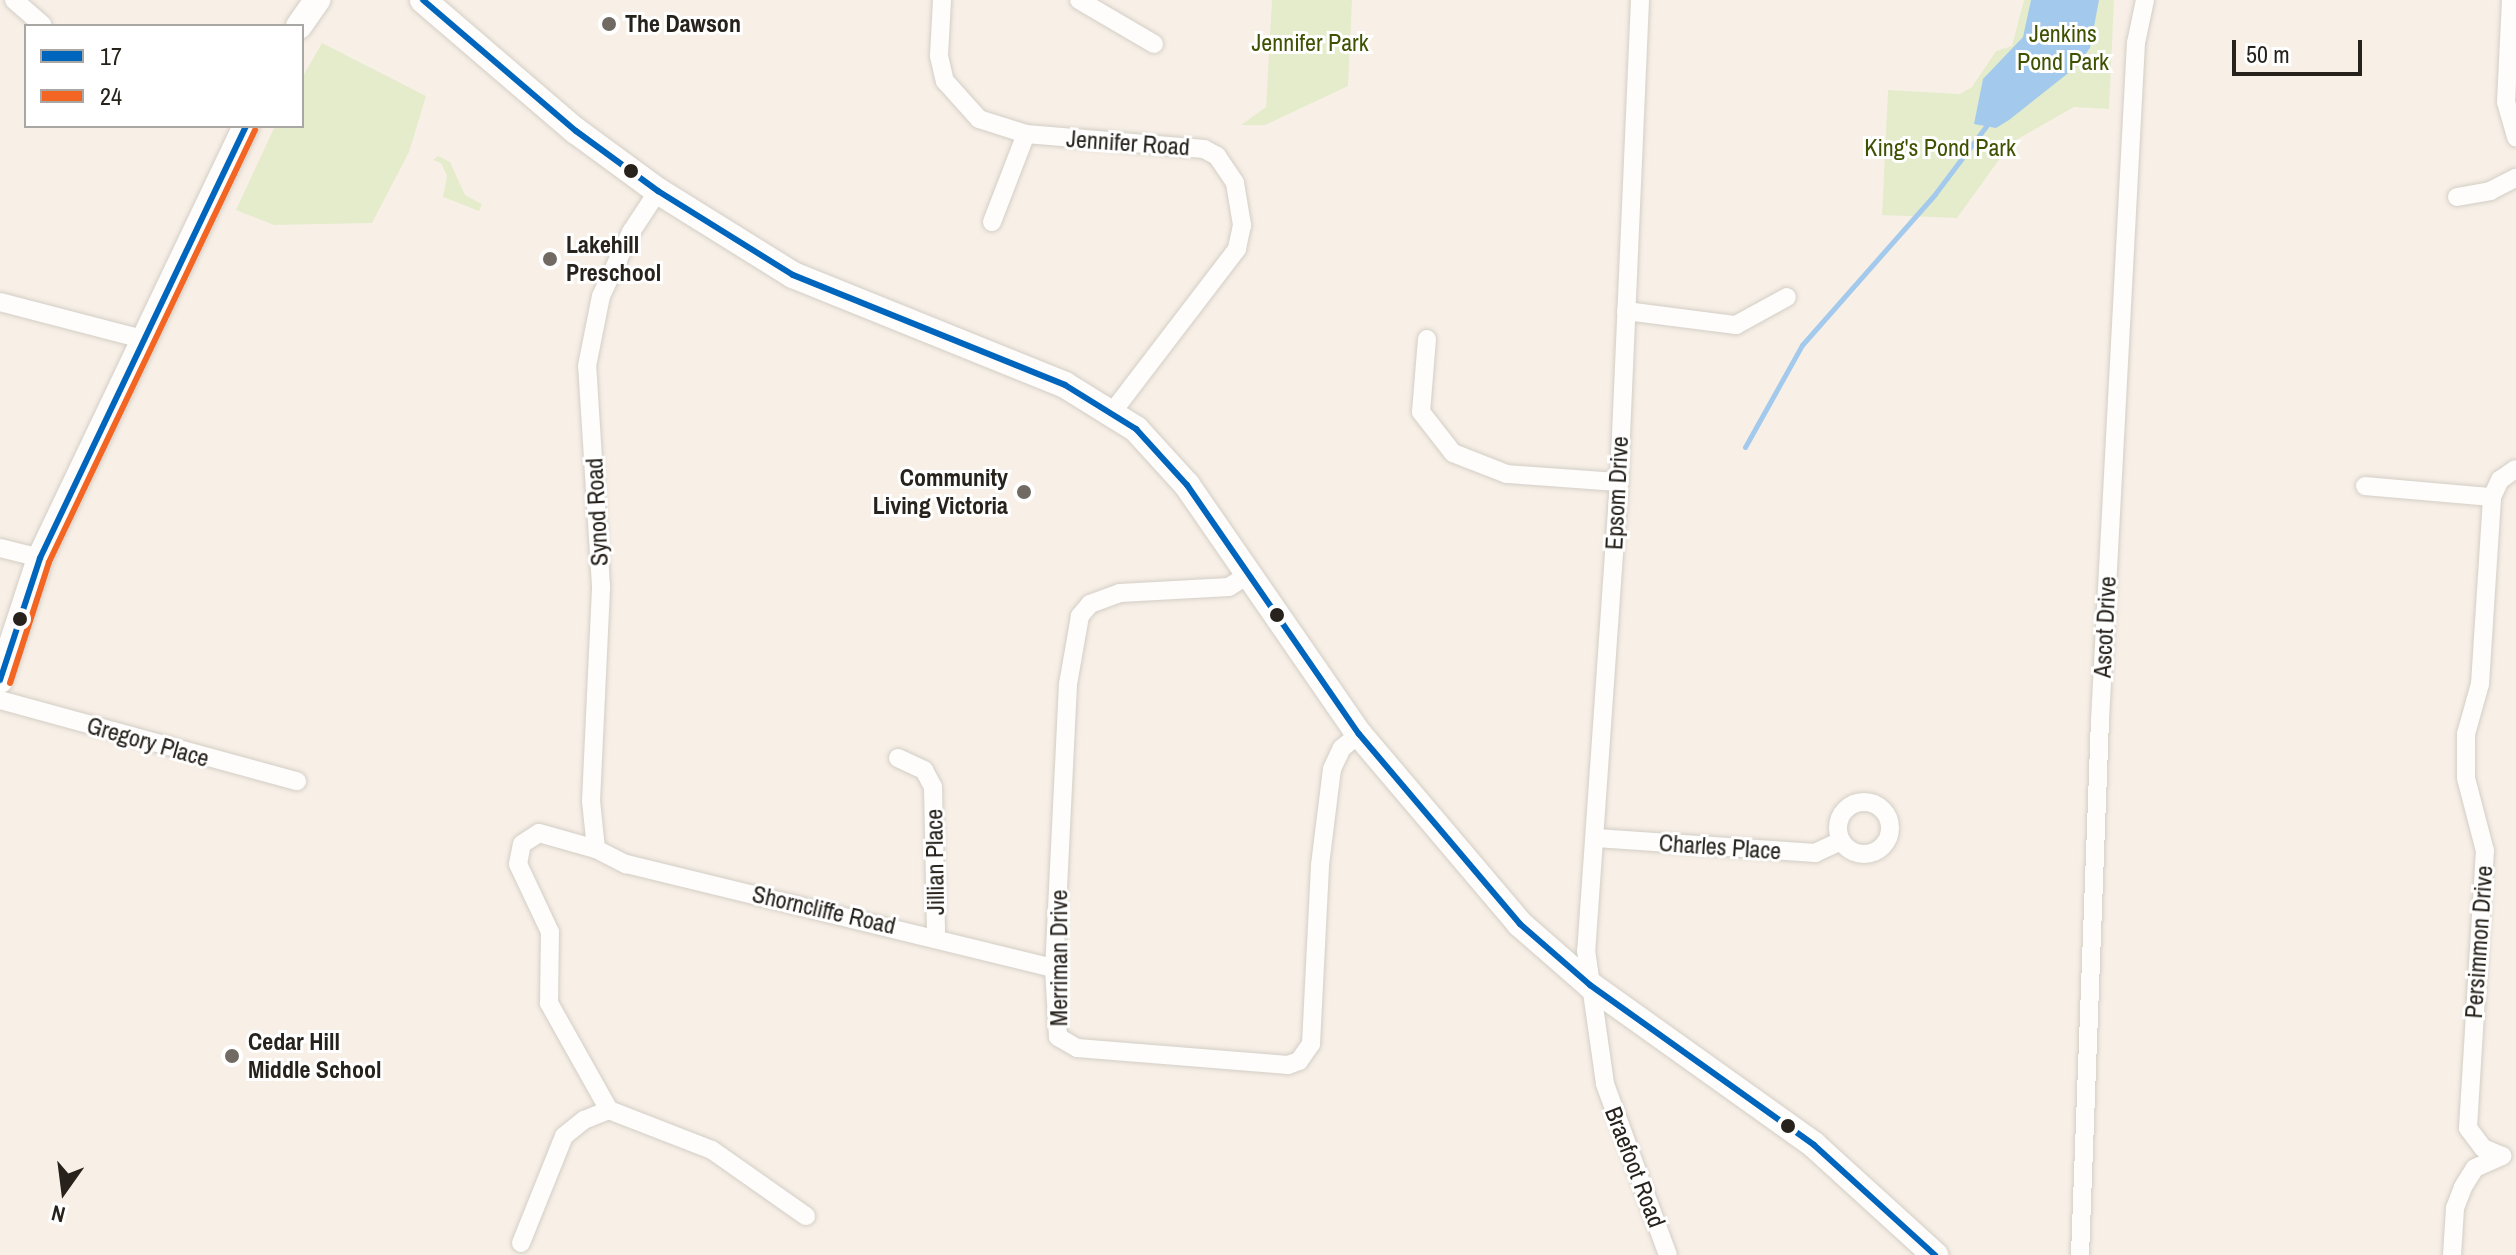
<!DOCTYPE html>
<html>
<head>
<meta charset="utf-8">
<style>
  body { margin:0 }
  #map { position:relative; width:2516px; height:1255px; overflow:hidden; background:#f8f0e7; font-family:"Archivo Narrow",sans-serif }
  div>[style] { position:absolute }
  [style*='--x'] { left:calc(var(--x)*1px); top:calc(var(--y)*1px); width:calc(var(--w)*1px); rotate:calc(var(--a)*1deg) }
  .green>* { inset:0; background:#e5eccc }
  .water>* { inset:0; background:#a3caec }
  .stream>* { height:5px; margin:-2.5px; padding:0 2.5px; transform-origin:2.5px; border-radius:2.5px; background:#a3caec }
  .roads { filter:drop-shadow(0 0 2px #d3cec6) drop-shadow(0 0 2px #d3cec6) }
  .street>* { height:18px; margin:-9px; padding:0 9px; transform-origin:9px; border-radius:9px; background:#fefdfb }
  .street>.ring { margin:-9px; padding:0; box-sizing:content-box; background:none; border:18px solid #fefdfb; border-radius:50% }
  .secondary>* { height:26px; margin:-13px; padding:0 13px; transform-origin:13px; border-radius:13px; background:#fefdfb }
  .bus-1>* { height:6px; margin:-3px; padding:0 3px; transform-origin:3px; border-radius:3px; background:#0065bd }
  .bus-2>* { height:6px; margin:-3px; padding:0 3px; transform-origin:3px; border-radius:3px; background:#f26522 }
  .dots>* { width:22px; height:22px; translate:-50% -50%; box-sizing:border-box; border:4px solid #fff; border-radius:50% }
  span { translate:-50% -50%; white-space:nowrap; text-align:center; line-height:1.15; -webkit-text-stroke:6px #fff; paint-order:stroke }
  .poi-label { font-size:24px; color:#27221c; font-weight:700 }
  .left { translate:0 -50%; text-align:left }
  .right { translate:-100% -50%; text-align:right }
  .park-label { font-size:24px; color:#3e5201 }
  .street-label { font-size:24px; color:#27221c }
  .legend { position:absolute; left:24px; top:24px; width:280px; height:104px; box-sizing:border-box; background:#fff; border:2px solid #a9a7a4; margin:0; padding:10px 14px; list-style:none; font-size:24px; color:#27221c }
  .legend li { display:flex; align-items:center; gap:16px; height:40px }
  .legend b { width:40px; border:2px solid #a9a7a4 }
  .north { position:absolute; left:24px; top:1151px; width:80px; height:80px; -webkit-text-stroke:6px #fff; paint-order:stroke; rotate:194deg; font-size:22px; font-weight:700; line-height:32px; text-align:center; color:#27221c }
  .north::after { content:''; display:block; margin:auto; width:28px; height:36px; background:#27221c; clip-path:polygon(50% 0,100% 100%,50% 72%,0 100%) }
  .scale { position:absolute; left:2232px; top:40px; width:130px; height:36px; box-sizing:border-box; border:4px solid #27221c; border-top:0; padding-left:10px; font-size:24px; line-height:28px; white-space:nowrap; color:#27221c; -webkit-text-stroke:6px #fff; paint-order:stroke }
</style>
</head>
<body>
<div id="map">
  <div class="green">
    <i style="clip-path:polygon(1272px 0,1352px 0,1348px 86px,1265px 125px,1241px 125px,1266px 107px)"></i>
    <i style="clip-path:polygon(2024px 0,2114px 0,2109px 109px,2074px 107px,2011px 143px,1957px 218px,1882px 215px,1888px 90px,1960px 94px,1972px 87px,1996px 51px,2012px 46px)"></i>
    <i style="clip-path:polygon(322px 43px,426px 96px,409px 152px,372px 223px,274px 225px,236px 210px,275px 126px,302px 126px,302px 78px)"></i>
    <i style="clip-path:polygon(438px 156px,450px 162px,465px 195px,482px 204px,479px 211px,443px 197px,447px 176px,441px 163px,433px 160px)"></i>
  </div>
  <div class="water">
    <i style="clip-path:polygon(2031px 0,2099px 0,2090px 48px,2076px 67px,2009px 120px,1996px 128px,1974px 124px,1983px 79px,2023px 37px)"></i>
  </div>
  <div class="stream">
    <i style="--x:1745;--y:447;--w:117;--a:-60.8"></i>
    <i style="--x:1802;--y:345;--w:201;--a:-48.6"></i>
    <i style="--x:1935;--y:194;--w:86;--a:-53"></i>
  </div>
  <div class="roads">
    <div class="street">
      <i style="--x:14;--y:0;--w:38;--a:41"></i>
      <i style="--x:942;--y:0;--w:56;--a:93.1"></i>
      <i style="--x:939;--y:56;--w:26;--a:77"></i>
      <i style="--x:945;--y:81;--w:51;--a:48.2"></i>
      <i style="--x:979;--y:119;--w:49;--a:17.7"></i>
      <i style="--x:1026;--y:134;--w:179;--a:4.8"></i>
      <i style="--x:1204;--y:149;--w:15;--a:28"></i>
      <i style="--x:1217;--y:156;--w:32;--a:56"></i>
      <i style="--x:1235;--y:183;--w:43;--a:80.5"></i>
      <i style="--x:1242;--y:225;--w:25;--a:102"></i>
      <i style="--x:1237;--y:249;--w:204;--a:127.4"></i>
      <i style="--x:1079;--y:0;--w:87;--a:30.4"></i>
      <i style="--x:1640;--y:0;--w:482;--a:92.5"></i>
      <i style="--x:1619;--y:482;--w:469;--a:94"></i>
      <i style="--x:1586;--y:950;--w:135;--a:81.9"></i>
      <i style="--x:1605;--y:1084;--w:182;--a:69.8"></i>
      <i style="--x:2511;--y:0;--w:102;--a:92.8"></i>
      <i style="--x:2506;--y:102;--w:37;--a:74"></i>
      <i style="--x:2457;--y:197;--w:34;--a:-10"></i>
      <i style="--x:2490;--y:191;--w:29;--a:-27"></i>
      <i style="--x:992;--y:222;--w:94;--a:-68.9"></i>
      <i style="--x:0;--y:302;--w:147;--a:14.6"></i>
      <i style="--x:1626;--y:311;--w:111;--a:7.3"></i>
      <i style="--x:1736;--y:325;--w:58;--a:-28.8"></i>
      <i style="--x:1427;--y:339;--w:73;--a:94.7"></i>
      <i style="--x:1421;--y:412;--w:52;--a:52"></i>
      <i style="--x:1453;--y:453;--w:58;--a:21.3"></i>
      <i style="--x:1507;--y:474;--w:112;--a:4.1"></i>
      <i style="--x:2365;--y:486;--w:127;--a:5"></i>
      <i style="--x:0;--y:548;--w:41;--a:14"></i>
      <i style="--x:1248;--y:575;--w:22;--a:148"></i>
      <i style="--x:1229;--y:587;--w:109;--a:176.8"></i>
      <i style="--x:1120;--y:593;--w:32;--a:160"></i>
      <i style="--x:1090;--y:604;--w:16;--a:130"></i>
      <i style="--x:1080;--y:616;--w:69;--a:100"></i>
      <i style="--x:1068;--y:684;--w:284;--a:92.8"></i>
      <i style="--x:1054;--y:968;--w:69;--a:86.7"></i>
      <i style="--x:1058;--y:1037;--w:22;--a:30"></i>
      <i style="--x:1077;--y:1048;--w:212;--a:4.6"></i>
      <i style="--x:1288;--y:1065;--w:12;--a:-20"></i>
      <i style="--x:1299;--y:1061;--w:21;--a:-55"></i>
      <i style="--x:1311;--y:1044;--w:179;--a:-87.1"></i>
      <i style="--x:1320;--y:865;--w:97;--a:-82.9"></i>
      <i style="--x:1332;--y:769;--w:23;--a:-65"></i>
      <i style="--x:1342;--y:748;--w:22;--a:-39"></i>
      <i style="--x:0;--y:700;--w:308;--a:15.3"></i>
      <i style="--x:898;--y:758;--w:29;--a:25"></i>
      <i style="--x:924;--y:770;--w:19;--a:62"></i>
      <i style="--x:933;--y:787;--w:149;--a:88.8"></i>
      <i class="ring" style="left:1838px;top:802px;width:34px;height:34px"></i>
      <i style="--x:1596;--y:838;--w:220;--a:3.9"></i>
      <i style="--x:1815;--y:853;--w:29;--a:-25"></i>
      <i style="--x:596;--y:849;--w:48;--a:-95.9"></i>
      <i style="--x:591;--y:801;--w:215;--a:-87.3"></i>
      <i style="--x:601;--y:586;--w:220;--a:-93.6"></i>
      <i style="--x:587;--y:366;--w:71;--a:-78.7"></i>
      <i style="--x:601;--y:296;--w:71;--a:-64.9"></i>
      <i style="--x:631;--y:232;--w:49;--a:-56.6"></i>
      <i style="--x:609;--y:1110;--w:110;--a:21.2"></i>
      <i style="--x:712;--y:1150;--w:115;--a:35.1"></i>
      <i style="--x:521;--y:1243;--w:115;--a:-68.1"></i>
      <i style="--x:564;--y:1136;--w:26;--a:-39"></i>
      <i style="--x:584;--y:1120;--w:27;--a:-22"></i>
      <i style="--x:609;--y:1110;--w:123;--a:-119.3"></i>
      <i style="--x:549;--y:1003;--w:71;--a:-89.2"></i>
      <i style="--x:550;--y:932;--w:75;--a:-115.2"></i>
      <i style="--x:518;--y:864;--w:20;--a:-79"></i>
      <i style="--x:522;--y:844;--w:20;--a:-33"></i>
      <i style="--x:539;--y:833;--w:59;--a:15.7"></i>
      <i style="--x:596;--y:849;--w:34;--a:27"></i>
      <i style="--x:626;--y:864;--w:440;--a:13.7"></i>
      <i style="--x:2080;--y:1255;--w:535;--a:-87.86"></i>
      <i style="--x:2100;--y:720;--w:678;--a:-86.96"></i>
      <i style="--x:2136;--y:43;--w:44;--a:-78.2"></i>
      <i style="--x:2452;--y:1255;--w:47;--a:-86.3"></i>
      <i style="--x:2455;--y:1208;--w:22;--a:-69"></i>
      <i style="--x:2463;--y:1187;--w:22;--a:-58"></i>
      <i style="--x:2475;--y:1168;--w:30;--a:-24"></i>
      <i style="--x:2502;--y:1156;--w:21;--a:-157"></i>
      <i style="--x:2483;--y:1148;--w:25;--a:-127"></i>
      <i style="--x:2468;--y:1128;--w:278;--a:-86.5"></i>
      <i style="--x:2485;--y:851;--w:75;--a:-104.6"></i>
      <i style="--x:2466;--y:778;--w:44;--a:-90"></i>
      <i style="--x:2466;--y:734;--w:52;--a:-74.4"></i>
      <i style="--x:2480;--y:684;--w:187;--a:-86.3"></i>
      <i style="--x:2492;--y:497;--w:19;--a:-65"></i>
      <i style="--x:2500;--y:480;--w:19;--a:-35"></i>
    </div>
    <div class="secondary">
      <i style="--x:423;--y:0;--w:201;--a:40.6"></i>
      <i style="--x:576;--y:131;--w:102;--a:36.2"></i>
      <i style="--x:658;--y:191;--w:159;--a:31.9"></i>
      <i style="--x:793;--y:275;--w:293;--a:22"></i>
      <i style="--x:1065;--y:385;--w:84;--a:31.8"></i>
      <i style="--x:1136;--y:429;--w:76;--a:47.7"></i>
      <i style="--x:1187;--y:485;--w:303;--a:55.4"></i>
      <i style="--x:1359;--y:734;--w:249;--a:49.7"></i>
      <i style="--x:1520;--y:924;--w:93;--a:41.1"></i>
      <i style="--x:1590;--y:985;--w:275;--a:35.5"></i>
      <i style="--x:1814;--y:1145;--w:164;--a:42.3"></i>
      <i style="--x:299;--y:26;--w:32;--a:-55"></i>
      <i style="--x:0;--y:680;--w:128;--a:-71.8"></i>
      <i style="--x:40;--y:558;--w:479;--a:-64.5"></i>
    </div>
  </div>
  <div class="bus-1">
    <i style="--x:423;--y:0;--w:201;--a:40.6"></i>
    <i style="--x:576;--y:131;--w:102;--a:36.2"></i>
    <i style="--x:658;--y:191;--w:159;--a:31.9"></i>
    <i style="--x:793;--y:275;--w:293;--a:22"></i>
    <i style="--x:1065;--y:385;--w:84;--a:31.8"></i>
    <i style="--x:1136;--y:429;--w:76;--a:47.7"></i>
    <i style="--x:1187;--y:485;--w:303;--a:55.4"></i>
    <i style="--x:1359;--y:734;--w:249;--a:49.7"></i>
    <i style="--x:1520;--y:924;--w:93;--a:41.1"></i>
    <i style="--x:1590;--y:985;--w:275;--a:35.5"></i>
    <i style="--x:1814;--y:1145;--w:164;--a:42.3"></i>
    <i style="--x:0;--y:680;--w:128;--a:-71.8"></i>
    <i style="--x:40;--y:558;--w:479;--a:-64.5"></i>
  </div>
  <div class="bus-2">
    <i style="--x:10;--y:683;--w:127;--a:-72.1"></i>
    <i style="--x:49;--y:562;--w:479;--a:-64.5"></i>
  </div>
  <div class="dots">
    <i style="left:609px;top:24px;background:#706a63"></i>
    <i style="left:631px;top:171px;background:#27221c"></i>
    <i style="left:550px;top:259px;background:#706a63"></i>
    <i style="left:1024px;top:492px;background:#706a63"></i>
    <i style="left:1277px;top:615px;background:#27221c"></i>
    <i style="left:20px;top:619px;background:#27221c"></i>
    <i style="left:232px;top:1056px;background:#706a63"></i>
    <i style="left:1788px;top:1126px;background:#27221c"></i>
  </div>
  <div class="poi-label">
    <span class="left" style="left:625px;top:24px">The Dawson</span>
    <span class="left" style="left:566px;top:259px">Lakehill<br>Preschool</span>
    <span class="right" style="left:1008px;top:492px">Community<br>Living Victoria</span>
    <span class="left" style="left:248px;top:1056px">Cedar Hill<br>Middle School</span>
  </div>
  <div class="park-label">
    <span style="left:2063px;top:48px">Jenkins<br>Pond Park</span>
    <span style="left:1310px;top:43px">Jennifer Park</span>
    <span style="left:1940px;top:148px">King's Pond Park</span>
  </div>
  <div class="street-label">
    <span style="left:1128px;top:143px;rotate:4deg">Jennifer Road</span>
    <span style="left:1617px;top:493px;rotate:-87deg">Epsom Drive</span>
    <span style="left:597px;top:512px;rotate:-93deg">Synod Road</span>
    <span style="left:2105px;top:627px;rotate:-87deg">Ascot Drive</span>
    <span style="left:148px;top:742px;rotate:16deg">Gregory Place</span>
    <span style="left:1720px;top:847px;rotate:4deg">Charles Place</span>
    <span style="left:935px;top:862px;rotate:-91deg">Jillian Place</span>
    <span style="left:824px;top:910px;rotate:13deg">Shorncliffe Road</span>
    <span style="left:2479px;top:942px;rotate:-86deg">Persimmon Drive</span>
    <span style="left:1059px;top:958px;rotate:-90deg">Merriman Drive</span>
    <span style="left:1635px;top:1167px;rotate:69deg">Braefoot Road</span>
  </div>
  <ul class="legend">
  <li><b style="height:10px;background:#0065bd"></b>17</li>
  <li><b style="height:10px;background:#f26522"></b>24</li>
  </ul>
  <div class="north">N</div>
  <div class="scale">50 m</div>
</div>
</body>
</html>
